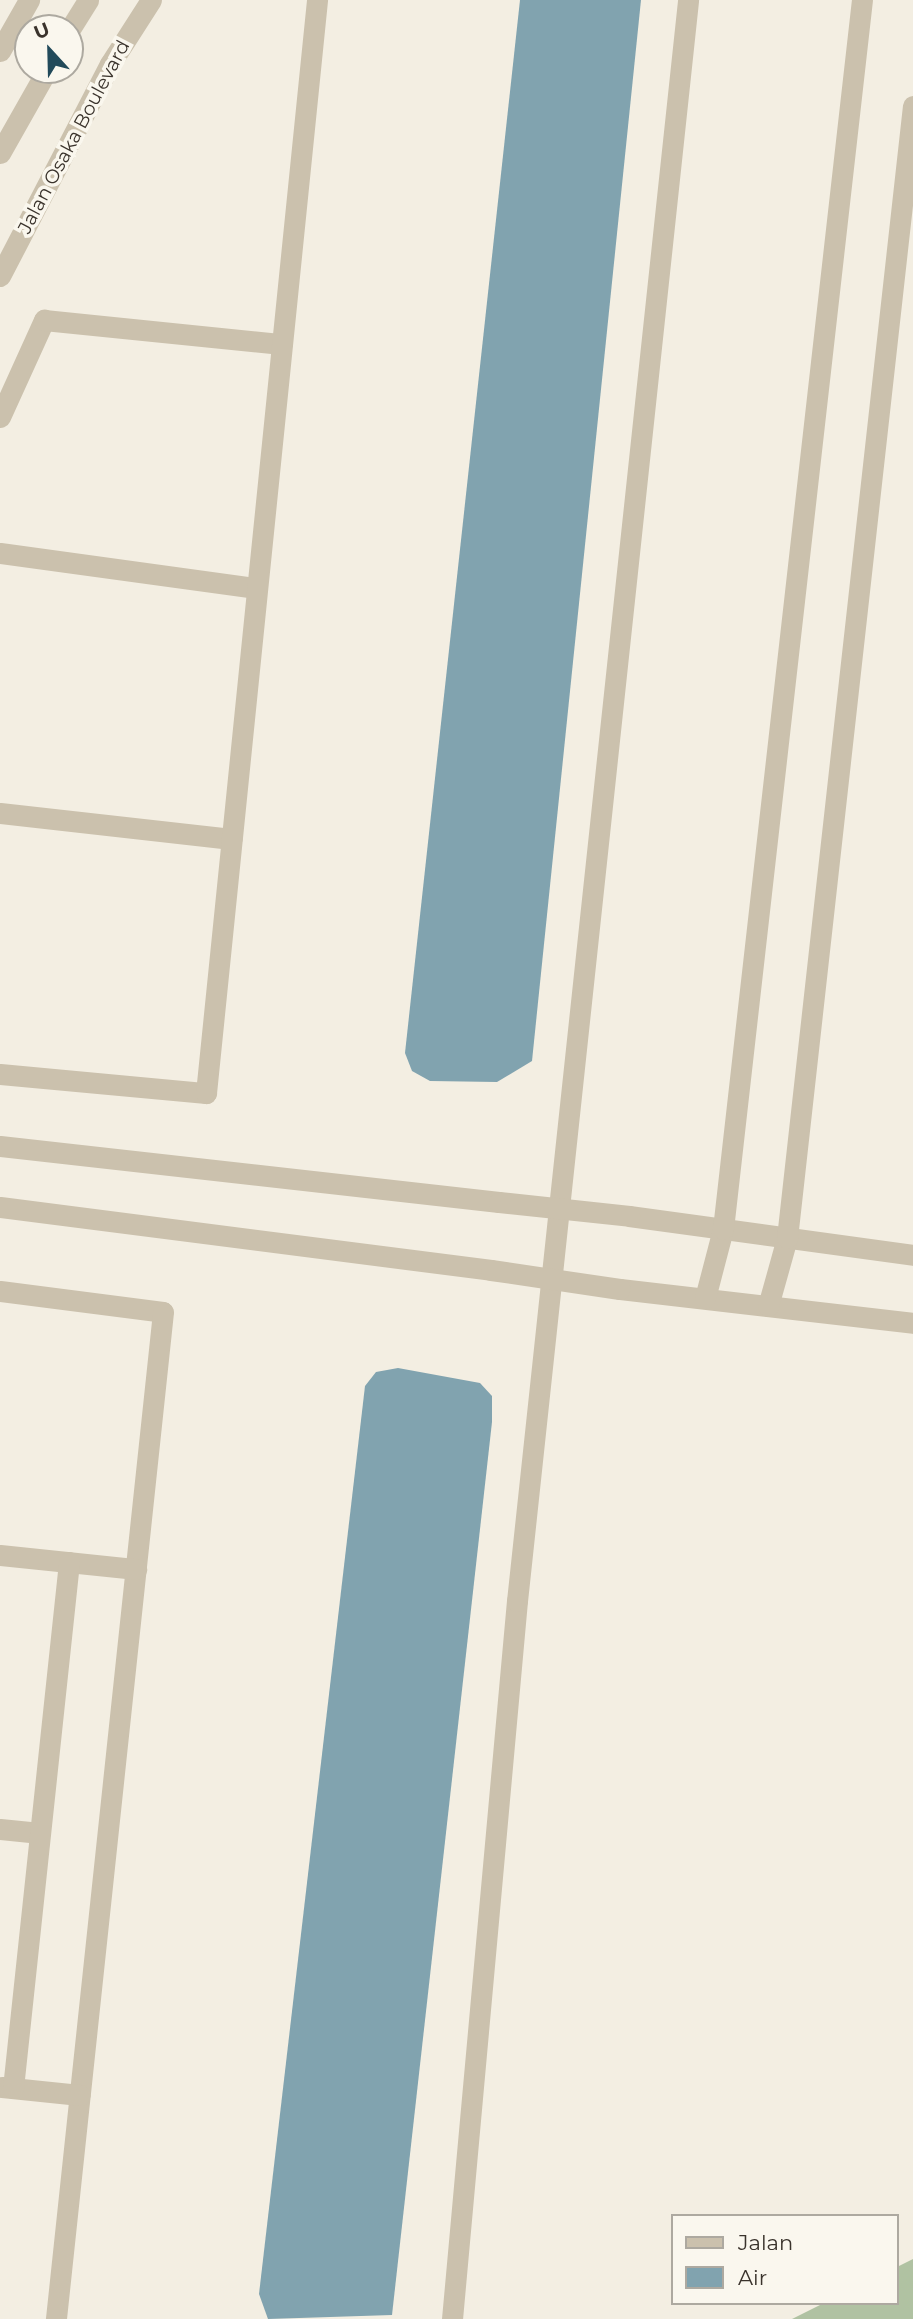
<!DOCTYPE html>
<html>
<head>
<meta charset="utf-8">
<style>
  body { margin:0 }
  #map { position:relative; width:913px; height:2319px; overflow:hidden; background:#f3eee2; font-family:Montserrat,sans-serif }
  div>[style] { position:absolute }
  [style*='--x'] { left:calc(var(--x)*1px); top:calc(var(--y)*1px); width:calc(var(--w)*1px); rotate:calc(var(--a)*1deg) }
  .green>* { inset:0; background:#b0c2a2 }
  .water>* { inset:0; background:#81a3af }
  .minor>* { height:21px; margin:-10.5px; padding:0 10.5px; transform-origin:10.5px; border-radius:10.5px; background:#cbc1ad }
  .minor-bridge>* { height:21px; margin:-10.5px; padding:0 10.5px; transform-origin:10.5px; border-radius:10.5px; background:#cbc1ad }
  span { translate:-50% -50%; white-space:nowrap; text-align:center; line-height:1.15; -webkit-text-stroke:7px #faf7ee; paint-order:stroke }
  .street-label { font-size:19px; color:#3a332c }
  .legend { position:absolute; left:671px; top:2214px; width:228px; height:91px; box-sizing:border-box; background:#faf7ee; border:2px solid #ada9a0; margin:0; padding:9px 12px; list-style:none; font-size:21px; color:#3a332c }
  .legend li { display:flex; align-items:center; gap:14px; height:35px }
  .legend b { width:35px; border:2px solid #ada9a0 }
  .north { position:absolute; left:14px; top:14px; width:70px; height:70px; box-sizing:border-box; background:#faf7ee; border:2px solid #ada9a0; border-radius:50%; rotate:338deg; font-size:19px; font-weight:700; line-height:28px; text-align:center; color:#3a332c }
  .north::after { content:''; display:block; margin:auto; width:24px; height:32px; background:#224a5a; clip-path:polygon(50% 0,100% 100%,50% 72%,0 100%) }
</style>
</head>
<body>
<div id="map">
  <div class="green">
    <i style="clip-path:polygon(913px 2259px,913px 2319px,792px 2319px,824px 2303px,897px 2303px,897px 2267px)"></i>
  </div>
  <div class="water">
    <i style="clip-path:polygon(520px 0,641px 0,532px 1061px,497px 1082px,430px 1081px,412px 1071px,405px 1053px)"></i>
    <i style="clip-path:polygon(398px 1368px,480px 1383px,492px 1396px,492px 1422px,392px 2315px,268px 2319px,259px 2294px,365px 1386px,376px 1372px)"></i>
  </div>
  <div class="minor">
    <i style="--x:70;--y:29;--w:34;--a:-58"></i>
    <i style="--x:0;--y:51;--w:59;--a:-60.4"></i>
    <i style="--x:0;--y:153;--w:95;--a:-60.5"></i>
    <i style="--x:0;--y:276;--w:239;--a:-62.6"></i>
    <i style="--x:110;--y:64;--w:76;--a:-57.4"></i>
    <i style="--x:0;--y:417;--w:107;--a:-65.6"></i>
    <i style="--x:44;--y:320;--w:239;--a:5.8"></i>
    <i style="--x:0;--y:553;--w:259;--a:7.8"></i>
    <i style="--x:0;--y:813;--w:233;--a:6.4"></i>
    <i style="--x:0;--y:1074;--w:207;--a:5.3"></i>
    <i style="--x:206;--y:1093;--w:1099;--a:-84.2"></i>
    <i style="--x:0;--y:1146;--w:502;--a:6.4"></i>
    <i style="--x:0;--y:1207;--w:495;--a:7.3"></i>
    <i style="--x:629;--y:1216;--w:287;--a:7.8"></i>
    <i style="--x:620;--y:1289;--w:295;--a:6.6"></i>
    <i style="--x:0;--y:1291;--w:164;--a:7.3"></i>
    <i style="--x:163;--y:1312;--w:1013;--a:96.07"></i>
    <i style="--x:705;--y:1298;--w:71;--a:-75.4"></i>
    <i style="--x:723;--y:1229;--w:1237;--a:-83.55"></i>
    <i style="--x:768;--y:1306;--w:71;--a:-74.4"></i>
    <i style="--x:787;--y:1238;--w:1139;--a:-83.65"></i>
    <i style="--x:0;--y:1555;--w:137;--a:5.9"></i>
    <i style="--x:0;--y:1829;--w:40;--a:5.7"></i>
    <i style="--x:2;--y:2087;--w:78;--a:5.9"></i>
    <i style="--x:13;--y:2088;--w:529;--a:-83.92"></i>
    <i style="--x:452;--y:2319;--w:721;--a:-84.83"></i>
    <i style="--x:517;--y:1601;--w:1610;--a:-83.9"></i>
  </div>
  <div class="minor-bridge">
    <i style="--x:499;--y:1202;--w:131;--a:6.1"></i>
    <i style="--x:491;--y:1270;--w:130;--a:8.4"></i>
  </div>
  <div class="street-label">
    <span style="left:74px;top:137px;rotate:-62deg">Jalan Osaka Boulevard</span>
  </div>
  <ul class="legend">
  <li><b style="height:9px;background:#cbc1ad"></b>Jalan</li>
  <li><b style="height:19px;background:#81a3af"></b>Air</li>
  </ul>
  <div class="north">U</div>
</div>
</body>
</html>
